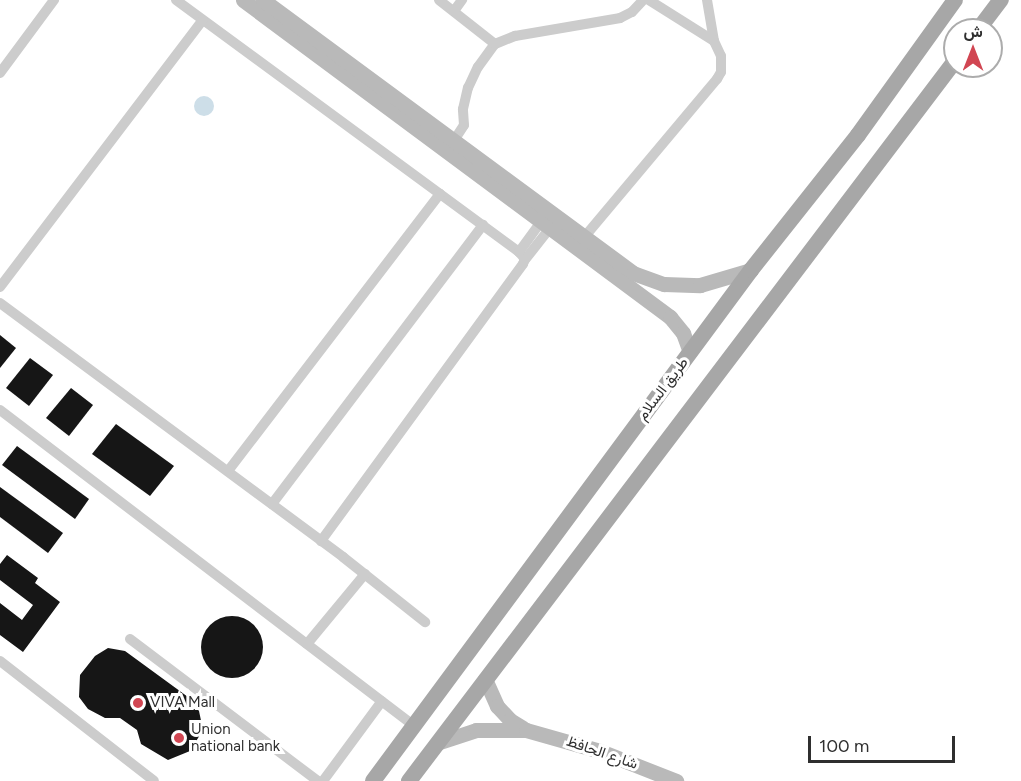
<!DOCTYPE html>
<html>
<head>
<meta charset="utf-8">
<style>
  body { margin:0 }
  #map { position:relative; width:1021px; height:781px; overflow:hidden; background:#fff; font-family:Figtree,Vazirmatn,sans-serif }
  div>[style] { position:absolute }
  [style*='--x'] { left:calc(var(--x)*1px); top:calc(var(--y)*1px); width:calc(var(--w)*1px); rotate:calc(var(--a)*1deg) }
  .water>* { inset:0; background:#cddee8 }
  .round { border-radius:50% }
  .building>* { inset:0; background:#161616 }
  .street>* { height:10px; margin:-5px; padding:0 5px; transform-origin:5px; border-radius:5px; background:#ccc }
  .secondary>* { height:15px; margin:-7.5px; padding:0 7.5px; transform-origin:7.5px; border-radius:7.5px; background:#b9b9b9 }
  .primary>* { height:16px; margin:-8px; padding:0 8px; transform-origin:8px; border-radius:8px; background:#a7a7a7 }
  .dots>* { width:16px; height:16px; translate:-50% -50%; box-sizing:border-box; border:3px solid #fff; border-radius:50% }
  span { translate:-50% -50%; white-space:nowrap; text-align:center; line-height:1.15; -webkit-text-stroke:6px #fff; paint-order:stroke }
  .street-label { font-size:15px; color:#2f2f2f }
  .poi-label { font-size:15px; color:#2f2f2f }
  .left { translate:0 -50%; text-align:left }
  .north { position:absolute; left:943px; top:18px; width:60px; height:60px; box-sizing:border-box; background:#fff; border:2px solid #acacac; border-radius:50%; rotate:0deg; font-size:16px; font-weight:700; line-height:24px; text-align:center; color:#2f2f2f }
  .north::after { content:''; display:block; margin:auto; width:21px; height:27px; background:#d14652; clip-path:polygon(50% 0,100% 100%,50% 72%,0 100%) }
  .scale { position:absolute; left:808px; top:736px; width:147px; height:27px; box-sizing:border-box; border:3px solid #2f2f2f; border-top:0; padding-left:8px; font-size:18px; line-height:21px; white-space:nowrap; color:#2f2f2f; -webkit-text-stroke:4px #fff; paint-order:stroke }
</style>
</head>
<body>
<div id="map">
  <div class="water">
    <i class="round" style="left:194px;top:96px;width:20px;height:20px"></i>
  </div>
  <div class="building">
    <i style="clip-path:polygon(0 335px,16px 348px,0 368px)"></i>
    <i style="clip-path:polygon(30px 358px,53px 375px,29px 406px,6px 388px)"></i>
    <i style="clip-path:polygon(71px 388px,93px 405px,69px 436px,46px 418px)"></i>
    <i style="clip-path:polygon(116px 424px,174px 466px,150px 496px,92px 454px)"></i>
    <i style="clip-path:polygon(17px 446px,89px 499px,75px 519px,2px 465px)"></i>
    <i style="clip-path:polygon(0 487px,63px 533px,48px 553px,0 517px)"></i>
    <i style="clip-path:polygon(7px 555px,38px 578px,35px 583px,60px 602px,23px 652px,0 635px,0 603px,22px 620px,33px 605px,0 580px,0 564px)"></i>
    <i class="round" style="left:201px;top:616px;width:62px;height:62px"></i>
    <i style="clip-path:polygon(108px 648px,125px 651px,188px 697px,199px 711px,203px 730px,190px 751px,168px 760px,141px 744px,137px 730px,120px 718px,105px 718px,88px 709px,79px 697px,80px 675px,95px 656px)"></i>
  </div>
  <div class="street">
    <i style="--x:176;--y:0;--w:426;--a:36.3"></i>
    <i style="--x:519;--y:252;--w:9;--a:49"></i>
    <i style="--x:525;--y:259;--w:5;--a:112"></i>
    <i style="--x:523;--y:264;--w:343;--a:126.1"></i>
    <i style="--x:439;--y:0;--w:71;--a:38.2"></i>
    <i style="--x:707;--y:0;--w:42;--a:80.3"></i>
    <i style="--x:454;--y:11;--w:14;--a:-54"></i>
    <i style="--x:0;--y:73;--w:91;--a:-53.5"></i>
    <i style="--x:453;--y:142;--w:20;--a:-57"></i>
    <i style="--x:464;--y:125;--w:16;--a:-94"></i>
    <i style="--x:463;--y:109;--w:22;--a:-77"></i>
    <i style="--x:468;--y:88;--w:23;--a:-65"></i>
    <i style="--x:478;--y:67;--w:29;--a:-54"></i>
    <i style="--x:495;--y:44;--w:22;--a:-22"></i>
    <i style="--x:515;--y:36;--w:107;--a:-9.7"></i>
    <i style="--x:620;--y:18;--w:13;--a:-27"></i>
    <i style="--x:632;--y:12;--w:16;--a:-47"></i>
    <i style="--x:581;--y:241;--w:212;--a:-50"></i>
    <i style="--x:717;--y:79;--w:8;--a:-60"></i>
    <i style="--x:721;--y:72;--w:16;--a:-90"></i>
    <i style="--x:721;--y:56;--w:17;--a:-115"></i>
    <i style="--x:714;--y:41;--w:77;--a:-147.8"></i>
    <i style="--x:519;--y:252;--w:37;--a:-54"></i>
    <i style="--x:524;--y:261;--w:42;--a:-51.8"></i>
    <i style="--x:0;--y:287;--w:335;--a:-52.8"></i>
    <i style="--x:0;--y:303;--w:427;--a:36.5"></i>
    <i style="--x:343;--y:557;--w:105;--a:38.4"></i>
    <i style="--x:0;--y:410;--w:519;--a:37.33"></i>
    <i style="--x:228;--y:471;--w:349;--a:-52.6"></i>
    <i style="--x:272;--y:504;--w:350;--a:-52.9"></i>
    <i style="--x:130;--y:639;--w:236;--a:37.1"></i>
    <i style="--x:307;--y:644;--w:91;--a:-50.4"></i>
    <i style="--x:0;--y:661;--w:195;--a:37.9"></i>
    <i style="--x:323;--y:781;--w:99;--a:-53.6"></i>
  </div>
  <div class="secondary">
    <i style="--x:243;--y:0;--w:532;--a:36.59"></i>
    <i style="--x:670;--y:317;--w:21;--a:51"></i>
    <i style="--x:683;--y:333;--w:20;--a:70"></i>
    <i style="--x:263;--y:0;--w:460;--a:36.4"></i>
    <i style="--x:633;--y:273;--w:33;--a:20"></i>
    <i style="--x:664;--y:284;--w:36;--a:2"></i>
    <i style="--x:700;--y:285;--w:53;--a:-16.4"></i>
    <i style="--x:485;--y:679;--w:30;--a:66"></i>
    <i style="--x:497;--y:706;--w:19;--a:47"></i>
    <i style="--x:510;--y:720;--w:15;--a:32"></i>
    <i style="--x:437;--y:743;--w:41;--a:-18.4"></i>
    <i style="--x:476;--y:730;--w:50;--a:0"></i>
    <i style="--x:526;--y:730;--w:77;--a:15.8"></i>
    <i style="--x:600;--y:751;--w:82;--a:21.5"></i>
  </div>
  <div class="primary">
    <i style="--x:978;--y:30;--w:38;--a:-53"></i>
    <i style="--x:373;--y:781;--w:636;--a:-53.51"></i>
    <i style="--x:751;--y:270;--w:172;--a:-51.6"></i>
    <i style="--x:858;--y:135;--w:166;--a:-54.3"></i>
    <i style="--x:409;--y:781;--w:904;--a:-52.83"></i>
  </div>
  <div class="dots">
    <i style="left:138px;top:703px;background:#d14652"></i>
    <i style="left:179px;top:738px;background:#d14652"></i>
  </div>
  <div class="street-label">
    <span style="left:663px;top:389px;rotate:-53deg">طريق السلام</span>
    <span style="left:602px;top:753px;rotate:19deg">شارع الحافظ</span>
  </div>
  <div class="poi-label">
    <span class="left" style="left:150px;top:703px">VIVA Mall</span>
    <span class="left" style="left:191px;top:738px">Union<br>national bank</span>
  </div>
  <div class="north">ش</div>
  <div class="scale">100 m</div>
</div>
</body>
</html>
